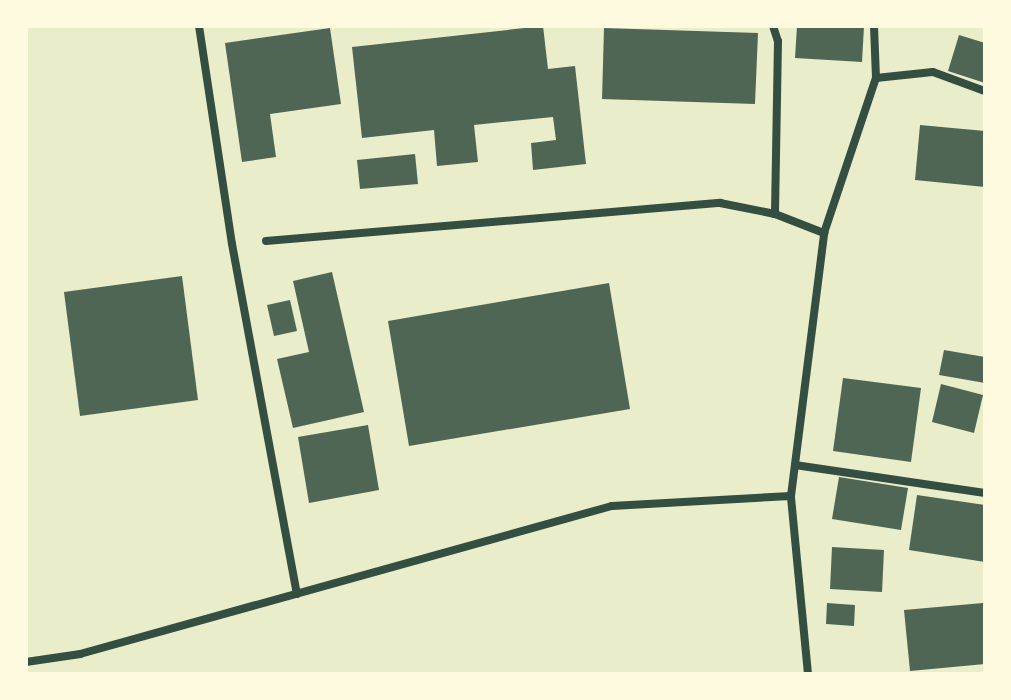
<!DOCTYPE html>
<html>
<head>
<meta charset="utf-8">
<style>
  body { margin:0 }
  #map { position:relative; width:1011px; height:700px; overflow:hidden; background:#e9edc9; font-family:"Noto Serif",serif }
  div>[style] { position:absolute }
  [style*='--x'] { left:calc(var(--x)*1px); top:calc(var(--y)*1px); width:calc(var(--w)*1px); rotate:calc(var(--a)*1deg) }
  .building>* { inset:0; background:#4f6655 }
  .minor>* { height:8px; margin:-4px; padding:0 4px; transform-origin:4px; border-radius:4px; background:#344e41 }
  span { translate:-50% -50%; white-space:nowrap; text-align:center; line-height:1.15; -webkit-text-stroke:7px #fefae0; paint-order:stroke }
  .frame { position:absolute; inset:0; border:28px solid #fefae0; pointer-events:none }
</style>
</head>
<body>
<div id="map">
  <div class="building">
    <i style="clip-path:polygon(543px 26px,548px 69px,575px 66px,586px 164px,533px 170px,531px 143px,556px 140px,553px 117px,474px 125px,478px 162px,437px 166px,434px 130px,362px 138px,352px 47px)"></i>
    <i style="clip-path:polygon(797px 26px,864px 26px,862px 62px,795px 58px)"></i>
    <i style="clip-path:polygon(330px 28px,341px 104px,270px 114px,276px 157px,242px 162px,225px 43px)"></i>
    <i style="clip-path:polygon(604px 28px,758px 33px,755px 104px,602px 99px)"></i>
    <i style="clip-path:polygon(959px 35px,985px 43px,985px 83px,948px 71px)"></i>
    <i style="clip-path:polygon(920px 125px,985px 131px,985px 187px,915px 180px)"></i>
    <i style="clip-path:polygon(415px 154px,418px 184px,360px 189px,357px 160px)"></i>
    <i style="clip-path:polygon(332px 272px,364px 412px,293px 428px,277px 359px,309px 352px,293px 281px)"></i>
    <i style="clip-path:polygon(182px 276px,198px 400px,80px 416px,64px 292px)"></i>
    <i style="clip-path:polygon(609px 283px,630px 409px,409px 446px,388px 321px)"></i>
    <i style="clip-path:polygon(290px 300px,297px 331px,274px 336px,267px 305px)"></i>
    <i style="clip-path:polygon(944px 350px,985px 357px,985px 383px,939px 375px)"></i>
    <i style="clip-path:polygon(843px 378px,921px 388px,911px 462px,833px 451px)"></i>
    <i style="clip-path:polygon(941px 384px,983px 395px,974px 433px,932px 422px)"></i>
    <i style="clip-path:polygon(368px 425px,379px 490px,309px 503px,298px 437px)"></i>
    <i style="clip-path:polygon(839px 477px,908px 488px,901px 530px,832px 519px)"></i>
    <i style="clip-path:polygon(917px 495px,985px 505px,985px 562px,909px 550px)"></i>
    <i style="clip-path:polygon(832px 547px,884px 550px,882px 592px,830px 589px)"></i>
    <i style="clip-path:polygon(827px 603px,855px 605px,854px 626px,826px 624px)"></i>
    <i style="clip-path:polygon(983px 603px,985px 664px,910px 671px,904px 610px)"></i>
  </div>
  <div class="minor">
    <i style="--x:199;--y:26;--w:220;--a:81.4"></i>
    <i style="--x:232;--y:244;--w:356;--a:79.5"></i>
    <i style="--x:773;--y:26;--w:16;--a:72"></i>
    <i style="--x:778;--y:41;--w:173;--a:91"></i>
    <i style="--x:876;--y:78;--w:57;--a:-6"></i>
    <i style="--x:933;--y:72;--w:55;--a:20.1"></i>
    <i style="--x:266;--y:241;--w:456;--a:-4.8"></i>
    <i style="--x:720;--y:203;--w:56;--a:11.3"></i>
    <i style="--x:775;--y:214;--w:53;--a:21.2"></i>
    <i style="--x:795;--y:465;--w:192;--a:8.4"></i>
    <i style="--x:26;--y:662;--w:55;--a:-8.4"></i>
    <i style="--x:80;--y:654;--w:552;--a:-15.55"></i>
    <i style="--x:612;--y:506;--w:179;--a:-3.2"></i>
    <i style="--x:808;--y:674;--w:179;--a:-95.5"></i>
    <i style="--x:791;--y:496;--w:265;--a:-82.8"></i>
    <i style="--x:824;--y:233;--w:163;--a:-71.5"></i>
    <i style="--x:876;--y:78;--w:52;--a:-92.2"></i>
  </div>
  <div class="frame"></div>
</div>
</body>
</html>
